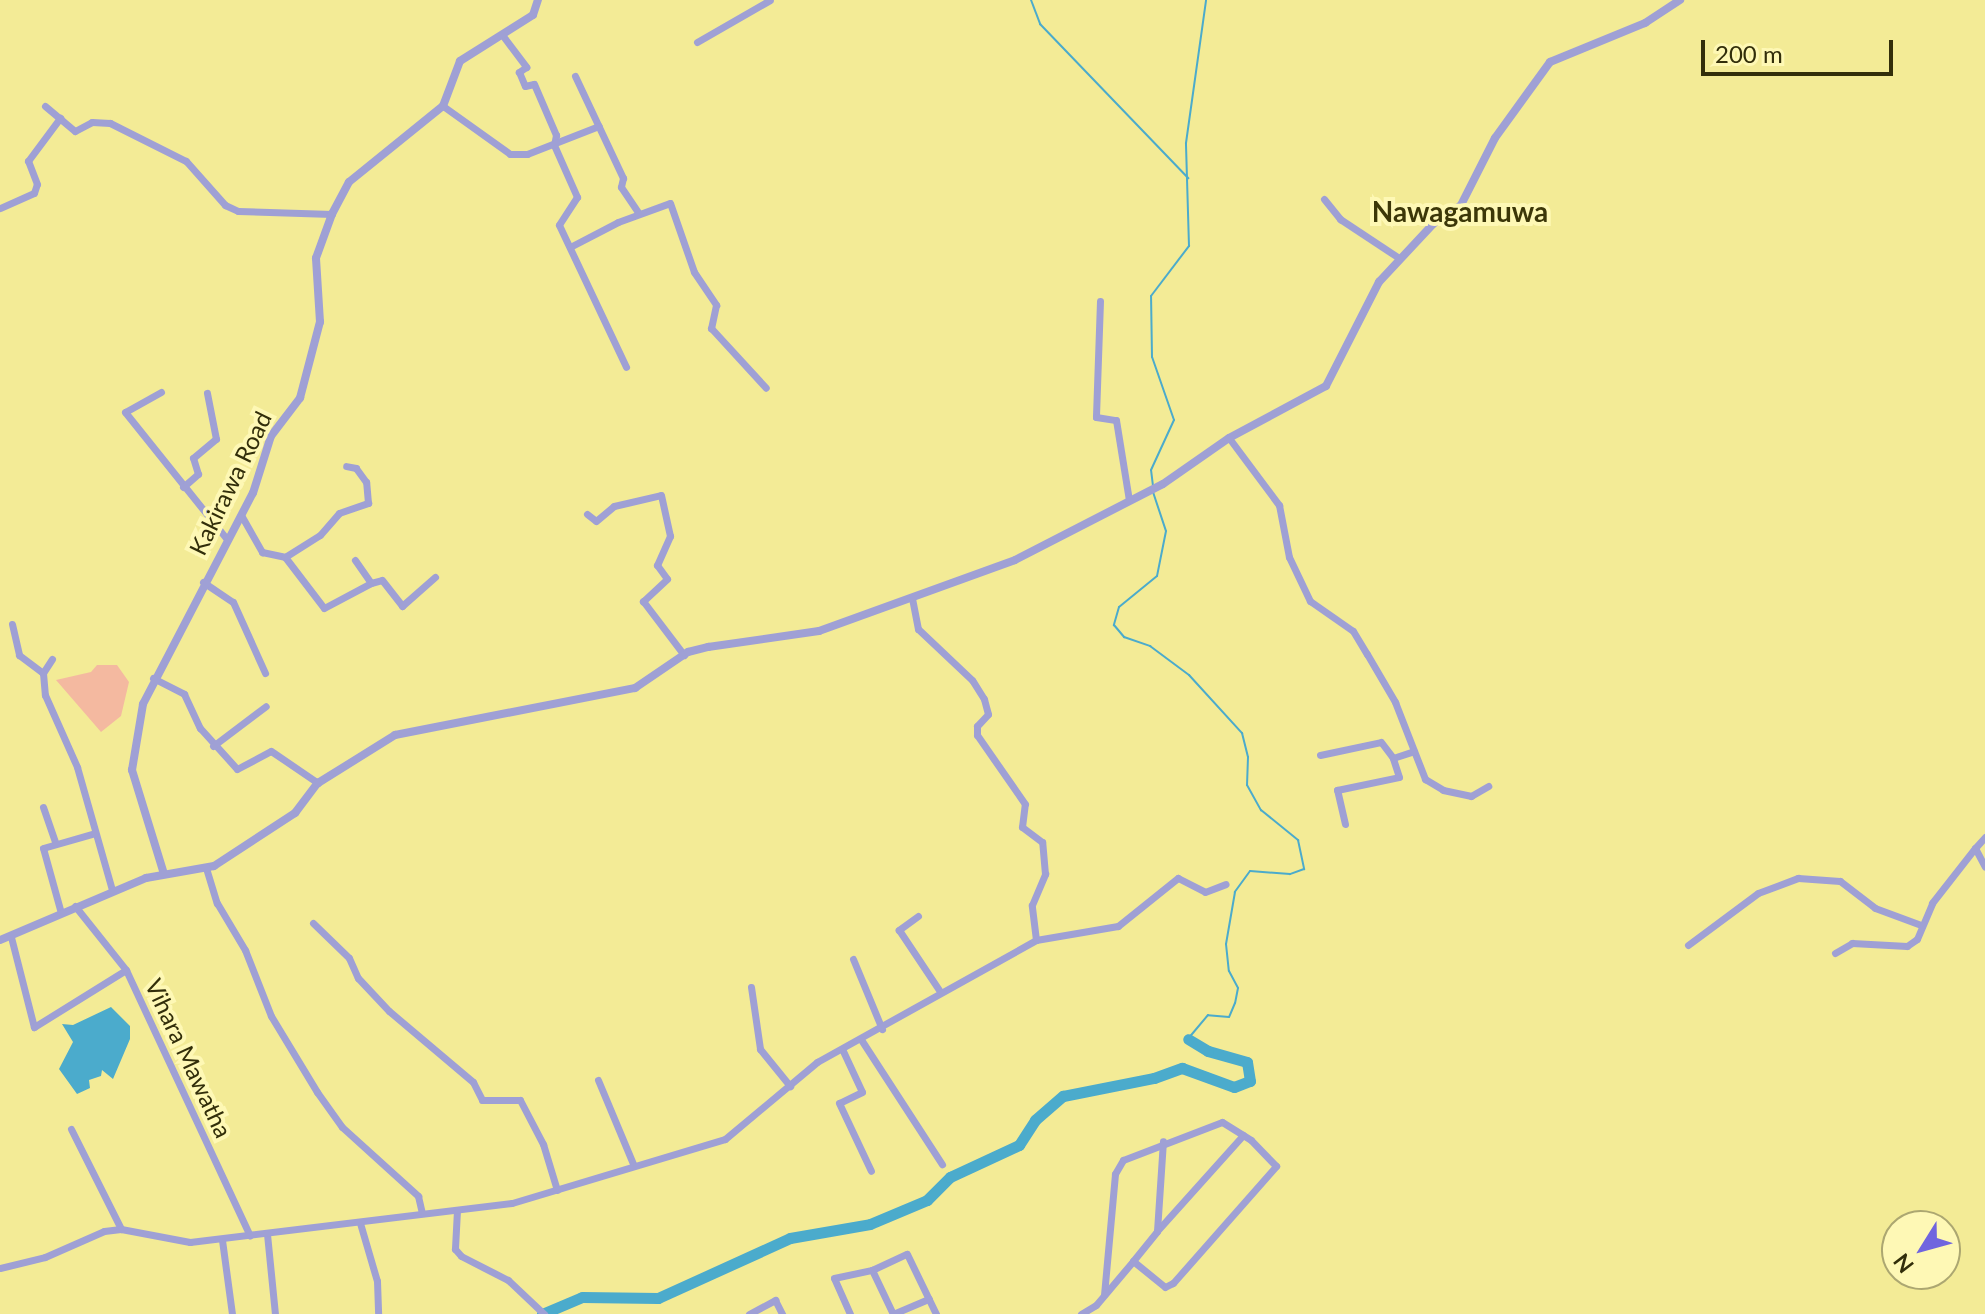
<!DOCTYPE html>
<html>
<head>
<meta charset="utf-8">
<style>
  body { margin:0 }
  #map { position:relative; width:1985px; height:1314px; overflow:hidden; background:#f3eb96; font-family:Lato,sans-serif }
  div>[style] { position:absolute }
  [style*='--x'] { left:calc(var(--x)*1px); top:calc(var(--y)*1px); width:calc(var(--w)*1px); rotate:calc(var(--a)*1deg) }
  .green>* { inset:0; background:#f4b9a0 }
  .water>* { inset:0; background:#4babcc }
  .stream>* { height:2px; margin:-1px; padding:0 1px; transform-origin:1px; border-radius:1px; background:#4babcc }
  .river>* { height:11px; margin:-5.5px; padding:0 5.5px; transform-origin:5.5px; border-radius:5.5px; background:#4babcc }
  .minor>* { height:7px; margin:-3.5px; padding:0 3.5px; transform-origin:3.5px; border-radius:3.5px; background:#9fa0d5 }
  .tertiary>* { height:8px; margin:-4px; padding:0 4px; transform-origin:4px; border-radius:4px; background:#9fa0d5 }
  span { translate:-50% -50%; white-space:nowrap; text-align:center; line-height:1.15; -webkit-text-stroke:8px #fef8b5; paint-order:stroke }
  .street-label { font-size:24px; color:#322e0a }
  .quarter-label { font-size:28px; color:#3c3708; font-weight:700 }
  .north { position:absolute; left:1881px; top:1210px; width:80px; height:80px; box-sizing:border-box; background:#fef8b5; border:2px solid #aca771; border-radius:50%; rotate:233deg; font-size:22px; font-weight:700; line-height:32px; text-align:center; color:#322e0a }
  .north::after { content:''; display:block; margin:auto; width:28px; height:36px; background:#7065df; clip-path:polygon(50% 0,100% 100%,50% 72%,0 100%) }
  .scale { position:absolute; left:1701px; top:40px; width:192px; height:36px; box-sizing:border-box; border:4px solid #322e0a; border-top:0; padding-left:10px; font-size:24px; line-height:28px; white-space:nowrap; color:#322e0a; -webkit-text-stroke:6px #fef8b5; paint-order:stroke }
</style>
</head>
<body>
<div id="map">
  <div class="green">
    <i style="clip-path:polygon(97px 665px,117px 665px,129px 682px,121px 716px,101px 732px,56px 680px,91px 672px)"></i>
  </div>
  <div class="water">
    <i style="clip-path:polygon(111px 1007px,130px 1026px,130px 1039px,113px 1079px,102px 1070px,101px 1076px,89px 1080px,90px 1088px,77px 1094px,59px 1069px,73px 1042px,62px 1024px,73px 1025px)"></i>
  </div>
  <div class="stream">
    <i style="--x:1031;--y:0;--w:26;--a:69"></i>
    <i style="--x:1040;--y:24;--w:214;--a:46.1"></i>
    <i style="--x:1153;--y:486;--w:16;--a:-97"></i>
    <i style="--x:1151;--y:470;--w:55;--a:-65.3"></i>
    <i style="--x:1174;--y:420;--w:67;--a:-109.2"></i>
    <i style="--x:1152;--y:357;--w:61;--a:-90.9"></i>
    <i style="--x:1151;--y:296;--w:63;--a:-52.8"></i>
    <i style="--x:1189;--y:246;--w:103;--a:-91.7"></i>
    <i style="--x:1186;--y:143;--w:144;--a:-82"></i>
    <i style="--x:1153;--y:492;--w:41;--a:71.6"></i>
    <i style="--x:1166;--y:531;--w:46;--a:101.3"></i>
    <i style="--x:1157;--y:576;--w:49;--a:140.8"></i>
    <i style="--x:1119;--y:607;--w:19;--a:106"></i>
    <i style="--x:1114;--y:625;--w:16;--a:50"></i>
    <i style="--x:1124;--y:637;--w:28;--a:19"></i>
    <i style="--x:1150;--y:646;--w:49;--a:36.6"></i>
    <i style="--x:1189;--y:675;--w:79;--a:47.6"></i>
    <i style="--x:1242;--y:733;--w:25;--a:76"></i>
    <i style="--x:1248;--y:757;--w:28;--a:92"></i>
    <i style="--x:1247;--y:785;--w:29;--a:61"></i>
    <i style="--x:1261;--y:810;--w:48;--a:39"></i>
    <i style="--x:1298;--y:840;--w:30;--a:78"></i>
    <i style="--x:1304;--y:869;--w:15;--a:160"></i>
    <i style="--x:1290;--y:874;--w:40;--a:-175.7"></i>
    <i style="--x:1250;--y:871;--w:26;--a:126"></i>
    <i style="--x:1235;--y:892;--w:53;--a:99.8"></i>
    <i style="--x:1226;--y:944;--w:27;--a:84"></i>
    <i style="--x:1229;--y:971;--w:19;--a:62"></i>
    <i style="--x:1238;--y:988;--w:15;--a:101"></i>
    <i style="--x:1235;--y:1003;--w:15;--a:113"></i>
    <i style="--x:1229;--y:1017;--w:21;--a:-175"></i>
    <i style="--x:1208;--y:1015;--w:31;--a:130"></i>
  </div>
  <div class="river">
    <i style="--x:542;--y:1314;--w:43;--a:-23"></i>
    <i style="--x:582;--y:1297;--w:76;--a:0.8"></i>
    <i style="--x:658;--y:1298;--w:145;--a:-24.4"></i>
    <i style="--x:790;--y:1238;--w:81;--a:-9.9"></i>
    <i style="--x:870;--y:1224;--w:62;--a:-22.8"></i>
    <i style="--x:927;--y:1200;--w:33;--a:-45"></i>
    <i style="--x:950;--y:1177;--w:76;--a:-24.9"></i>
    <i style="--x:1019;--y:1145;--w:30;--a:-57"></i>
    <i style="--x:1035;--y:1120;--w:37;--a:-41"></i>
    <i style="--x:1063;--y:1096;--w:93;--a:-11.2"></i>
    <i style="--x:1154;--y:1078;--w:30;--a:-20"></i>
    <i style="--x:1182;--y:1068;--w:55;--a:20.1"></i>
    <i style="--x:1234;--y:1087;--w:17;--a:-21"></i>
    <i style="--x:1250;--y:1081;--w:19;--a:-99"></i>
    <i style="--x:1247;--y:1062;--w:41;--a:-164.2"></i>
    <i style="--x:1208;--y:1051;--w:23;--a:-149"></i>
  </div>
  <div class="minor">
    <i style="--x:503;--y:36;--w:39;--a:53"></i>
    <i style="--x:526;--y:67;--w:9;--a:144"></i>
    <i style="--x:519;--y:72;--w:15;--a:67"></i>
    <i style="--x:525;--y:86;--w:9;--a:-13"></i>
    <i style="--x:534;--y:84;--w:56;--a:66.7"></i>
    <i style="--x:556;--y:135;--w:10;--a:101"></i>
    <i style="--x:554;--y:145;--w:57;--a:66.1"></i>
    <i style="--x:577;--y:197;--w:33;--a:123"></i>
    <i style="--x:559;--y:225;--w:157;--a:64.7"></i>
    <i style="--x:697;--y:42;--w:84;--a:-29.9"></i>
    <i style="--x:575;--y:76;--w:113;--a:64.8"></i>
    <i style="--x:623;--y:178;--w:9;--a:103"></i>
    <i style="--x:621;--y:187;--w:32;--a:56"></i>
    <i style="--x:45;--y:106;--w:39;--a:40"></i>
    <i style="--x:75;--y:131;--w:19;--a:-28"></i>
    <i style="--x:92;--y:122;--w:18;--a:3"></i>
    <i style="--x:110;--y:123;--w:85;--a:26.6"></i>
    <i style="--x:186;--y:161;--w:59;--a:48.4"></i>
    <i style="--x:225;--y:205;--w:14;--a:25"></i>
    <i style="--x:238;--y:211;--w:94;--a:1.8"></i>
    <i style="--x:443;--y:106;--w:82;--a:35.6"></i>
    <i style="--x:510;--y:154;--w:17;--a:0"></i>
    <i style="--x:527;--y:154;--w:77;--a:-21.3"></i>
    <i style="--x:1324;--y:199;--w:26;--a:51"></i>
    <i style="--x:1340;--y:219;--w:71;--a:33.5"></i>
    <i style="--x:0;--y:208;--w:37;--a:-24"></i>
    <i style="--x:34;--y:193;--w:9;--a:-72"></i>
    <i style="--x:37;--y:184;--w:25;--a:-111"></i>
    <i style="--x:28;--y:161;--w:54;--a:-53.3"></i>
    <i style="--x:570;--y:247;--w:54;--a:-27.5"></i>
    <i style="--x:618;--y:222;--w:55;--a:-20.1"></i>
    <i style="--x:670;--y:203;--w:73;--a:70.8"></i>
    <i style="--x:694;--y:272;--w:40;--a:56"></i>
    <i style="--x:716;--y:305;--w:24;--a:102"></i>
    <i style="--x:711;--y:328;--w:81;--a:47.5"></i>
    <i style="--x:1100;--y:301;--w:116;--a:92"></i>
    <i style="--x:1096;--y:417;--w:20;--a:9"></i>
    <i style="--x:1116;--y:420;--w:81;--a:80.8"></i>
    <i style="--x:161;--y:392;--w:41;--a:150.9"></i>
    <i style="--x:125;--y:412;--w:161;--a:51.3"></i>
    <i style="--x:1229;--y:438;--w:84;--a:53.3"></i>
    <i style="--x:1279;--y:505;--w:53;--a:79.1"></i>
    <i style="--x:1289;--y:557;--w:49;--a:64.5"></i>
    <i style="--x:1310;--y:601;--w:52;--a:34.9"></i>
    <i style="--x:1353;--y:631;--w:27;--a:59"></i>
    <i style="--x:1367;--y:654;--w:56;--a:59.7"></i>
    <i style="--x:1395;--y:702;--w:83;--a:68.7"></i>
    <i style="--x:1425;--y:779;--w:21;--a:31"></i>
    <i style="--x:1443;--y:790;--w:29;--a:12"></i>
    <i style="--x:1471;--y:796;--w:20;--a:-30"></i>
    <i style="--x:183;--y:487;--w:20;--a:-41"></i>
    <i style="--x:198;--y:474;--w:17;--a:-107"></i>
    <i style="--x:193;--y:458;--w:30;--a:-40"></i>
    <i style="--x:216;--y:439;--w:47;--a:-101.1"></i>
    <i style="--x:587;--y:514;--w:11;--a:38"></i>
    <i style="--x:596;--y:521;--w:23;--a:-40"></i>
    <i style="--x:614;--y:506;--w:48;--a:-13.2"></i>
    <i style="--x:661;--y:495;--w:42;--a:77.6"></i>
    <i style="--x:670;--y:536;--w:32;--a:114"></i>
    <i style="--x:657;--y:565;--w:17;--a:54"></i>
    <i style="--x:667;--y:579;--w:33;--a:137"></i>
    <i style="--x:643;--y:601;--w:68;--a:52.8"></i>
    <i style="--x:241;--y:515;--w:43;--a:60.4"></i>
    <i style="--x:262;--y:552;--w:24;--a:12"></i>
    <i style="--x:285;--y:557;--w:64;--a:52.6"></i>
    <i style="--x:324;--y:608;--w:53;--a:-28"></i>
    <i style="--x:371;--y:583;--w:28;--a:-125"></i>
    <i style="--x:285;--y:557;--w:41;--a:-32.2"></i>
    <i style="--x:320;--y:535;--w:29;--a:-49"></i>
    <i style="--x:339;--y:513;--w:31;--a:-19"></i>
    <i style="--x:368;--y:503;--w:21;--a:-95"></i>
    <i style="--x:366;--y:482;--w:17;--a:-126"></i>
    <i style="--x:356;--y:468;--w:10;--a:-169"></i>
    <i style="--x:203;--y:582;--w:36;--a:34"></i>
    <i style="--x:233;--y:602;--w:78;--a:65.7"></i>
    <i style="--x:371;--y:583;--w:11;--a:-15"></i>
    <i style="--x:382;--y:580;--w:33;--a:52"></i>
    <i style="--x:402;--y:606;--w:44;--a:-41.3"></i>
    <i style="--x:12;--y:624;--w:32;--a:77"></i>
    <i style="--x:19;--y:655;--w:30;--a:37"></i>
    <i style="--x:52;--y:659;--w:17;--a:123"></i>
    <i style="--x:43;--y:673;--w:22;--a:85"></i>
    <i style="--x:45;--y:695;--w:79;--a:66"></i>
    <i style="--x:77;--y:767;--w:128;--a:74.1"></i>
    <i style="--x:153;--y:678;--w:35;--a:27"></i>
    <i style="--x:184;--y:694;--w:38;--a:65"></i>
    <i style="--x:200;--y:728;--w:55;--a:47.9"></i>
    <i style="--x:237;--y:769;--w:38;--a:-28"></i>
    <i style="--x:271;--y:751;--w:57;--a:34.2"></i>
    <i style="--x:213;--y:746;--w:66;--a:-37"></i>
    <i style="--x:1320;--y:755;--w:62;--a:-12"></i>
    <i style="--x:1381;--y:742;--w:20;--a:53"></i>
    <i style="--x:43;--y:807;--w:37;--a:71"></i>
    <i style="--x:1345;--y:824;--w:35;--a:-103"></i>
    <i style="--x:1337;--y:790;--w:63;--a:-11.8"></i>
    <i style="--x:1399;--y:777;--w:20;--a:-108"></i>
    <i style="--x:1393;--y:758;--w:22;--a:-18"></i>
    <i style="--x:1985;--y:837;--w:15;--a:132"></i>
    <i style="--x:1975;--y:848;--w:21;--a:62"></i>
    <i style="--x:206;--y:868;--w:37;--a:73"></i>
    <i style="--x:217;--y:903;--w:55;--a:59.2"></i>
    <i style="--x:245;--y:950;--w:71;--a:68.5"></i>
    <i style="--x:271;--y:1016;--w:89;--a:58.8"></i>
    <i style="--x:317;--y:1092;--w:43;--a:54.5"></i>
    <i style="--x:342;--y:1127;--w:103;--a:42.2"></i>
    <i style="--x:418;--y:1196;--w:17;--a:77"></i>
    <i style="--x:75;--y:906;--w:82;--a:51.4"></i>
    <i style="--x:126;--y:970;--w:293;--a:65"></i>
    <i style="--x:61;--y:913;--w:67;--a:-105.5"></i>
    <i style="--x:43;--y:848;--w:54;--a:-16.1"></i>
    <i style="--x:918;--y:916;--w:24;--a:144"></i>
    <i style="--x:899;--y:930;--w:72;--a:56.3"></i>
    <i style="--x:313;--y:923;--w:50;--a:44.2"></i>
    <i style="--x:349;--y:958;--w:22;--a:66"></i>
    <i style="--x:358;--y:978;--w:45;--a:46.8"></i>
    <i style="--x:389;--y:1011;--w:110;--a:40.2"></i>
    <i style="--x:473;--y:1082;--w:20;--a:63"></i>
    <i style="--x:482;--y:1100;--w:38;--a:0"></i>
    <i style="--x:520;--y:1100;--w:50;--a:62.4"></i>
    <i style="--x:543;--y:1144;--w:48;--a:73.1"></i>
    <i style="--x:11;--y:937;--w:93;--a:75.7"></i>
    <i style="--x:34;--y:1027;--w:108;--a:-31.8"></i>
    <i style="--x:1036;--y:940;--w:83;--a:-9.7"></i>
    <i style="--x:1118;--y:926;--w:77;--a:-38.7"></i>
    <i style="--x:1178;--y:878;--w:30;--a:27"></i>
    <i style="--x:1205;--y:892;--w:22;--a:-21"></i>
    <i style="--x:1688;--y:945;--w:87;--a:-36.6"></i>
    <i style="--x:1758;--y:893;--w:43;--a:-20.6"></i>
    <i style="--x:1798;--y:878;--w:42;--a:4.1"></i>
    <i style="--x:1840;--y:881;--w:44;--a:37.6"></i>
    <i style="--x:1875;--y:908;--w:49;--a:20.3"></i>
    <i style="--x:1835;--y:953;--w:20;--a:-30"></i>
    <i style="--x:1852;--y:943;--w:55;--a:3.1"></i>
    <i style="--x:1907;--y:946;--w:12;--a:-35"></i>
    <i style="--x:1917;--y:939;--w:39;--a:-67"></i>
    <i style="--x:1932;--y:903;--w:70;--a:-52"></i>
    <i style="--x:853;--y:959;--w:76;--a:67.5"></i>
    <i style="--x:751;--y:987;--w:63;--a:81.7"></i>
    <i style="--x:760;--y:1049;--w:48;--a:51"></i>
    <i style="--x:862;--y:1041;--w:147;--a:57"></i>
    <i style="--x:843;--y:1051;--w:45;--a:65.1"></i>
    <i style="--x:862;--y:1092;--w:25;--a:154"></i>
    <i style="--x:839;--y:1103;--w:75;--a:64.8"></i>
    <i style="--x:598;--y:1080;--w:93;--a:67.3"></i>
    <i style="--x:71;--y:1129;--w:112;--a:63.4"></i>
    <i style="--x:457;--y:1210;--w:39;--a:93"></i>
    <i style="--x:455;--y:1249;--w:9;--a:49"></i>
    <i style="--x:461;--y:1256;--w:53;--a:27.1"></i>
    <i style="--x:508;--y:1280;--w:50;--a:43.4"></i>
    <i style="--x:360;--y:1223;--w:60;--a:73.7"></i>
    <i style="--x:377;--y:1281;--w:33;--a:88"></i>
    <i style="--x:1157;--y:1231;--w:129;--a:-48.1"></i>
    <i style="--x:267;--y:1234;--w:80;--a:84.3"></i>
    <i style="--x:222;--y:1240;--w:75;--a:82.3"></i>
    <i style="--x:1133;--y:1261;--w:38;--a:-51"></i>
    <i style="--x:1157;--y:1231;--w:90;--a:-86.2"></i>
    <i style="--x:0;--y:1268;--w:46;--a:-13.7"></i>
    <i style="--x:45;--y:1257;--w:64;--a:-23.8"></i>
    <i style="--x:104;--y:1231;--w:17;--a:-7"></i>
    <i style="--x:121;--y:1229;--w:70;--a:10.7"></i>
    <i style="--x:190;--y:1242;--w:324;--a:-6.9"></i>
    <i style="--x:512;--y:1203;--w:222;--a:-16.7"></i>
    <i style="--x:725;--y:1139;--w:120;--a:-39.9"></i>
    <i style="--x:817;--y:1062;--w:251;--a:-29.1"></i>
    <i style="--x:1036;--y:940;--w:35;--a:-97"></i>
    <i style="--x:1032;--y:905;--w:34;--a:-67"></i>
    <i style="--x:1045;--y:874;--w:32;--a:-95"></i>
    <i style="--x:1042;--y:842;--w:25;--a:-143"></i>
    <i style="--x:1022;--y:827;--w:23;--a:-83"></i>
    <i style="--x:1025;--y:804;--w:84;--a:-124.8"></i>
    <i style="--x:977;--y:735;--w:9;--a:-90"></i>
    <i style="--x:977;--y:726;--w:16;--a:-47"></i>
    <i style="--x:988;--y:714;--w:16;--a:-105"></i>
    <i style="--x:984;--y:699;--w:22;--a:-122"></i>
    <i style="--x:972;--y:680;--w:74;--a:-136.6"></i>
    <i style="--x:918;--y:629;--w:31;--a:-101"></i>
    <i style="--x:872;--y:1270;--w:49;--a:64.5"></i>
    <i style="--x:749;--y:1314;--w:30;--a:-28"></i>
    <i style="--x:775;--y:1300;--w:16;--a:63"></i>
    <i style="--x:850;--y:1314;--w:39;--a:-114"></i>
    <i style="--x:834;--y:1278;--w:39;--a:-12"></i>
    <i style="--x:872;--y:1270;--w:38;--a:-25"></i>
    <i style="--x:907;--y:1254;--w:67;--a:64.2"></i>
    <i style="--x:893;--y:1314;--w:39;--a:-23"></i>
    <i style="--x:1081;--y:1314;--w:17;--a:-31"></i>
    <i style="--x:1096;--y:1305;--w:57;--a:-49.9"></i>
    <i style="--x:1133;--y:1261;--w:41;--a:39.1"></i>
    <i style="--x:1165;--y:1287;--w:9;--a:-27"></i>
    <i style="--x:1173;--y:1283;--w:156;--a:-48.6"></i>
    <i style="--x:1276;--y:1166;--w:36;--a:-134"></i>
    <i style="--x:1251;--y:1140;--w:34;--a:-148"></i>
    <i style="--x:1222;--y:1122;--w:106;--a:159"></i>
    <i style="--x:1123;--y:1160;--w:16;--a:120"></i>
    <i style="--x:1115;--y:1174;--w:121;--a:95.2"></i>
  </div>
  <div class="tertiary">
    <i style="--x:164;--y:874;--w:109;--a:-107.1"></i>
    <i style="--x:132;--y:770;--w:67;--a:-80.5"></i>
    <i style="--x:143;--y:704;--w:238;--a:-62.5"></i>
    <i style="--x:253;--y:493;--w:60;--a:-72.5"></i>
    <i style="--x:271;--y:436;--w:48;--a:-52.7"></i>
    <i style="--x:300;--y:398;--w:79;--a:-75.3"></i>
    <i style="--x:320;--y:322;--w:64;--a:-93.6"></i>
    <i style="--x:316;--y:258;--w:47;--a:-70"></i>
    <i style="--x:332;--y:214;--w:36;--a:-62"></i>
    <i style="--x:349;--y:182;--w:121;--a:-39"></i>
    <i style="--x:443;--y:106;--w:48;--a:-69.3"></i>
    <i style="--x:460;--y:61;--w:86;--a:-32.2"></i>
    <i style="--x:533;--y:15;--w:16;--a:-72"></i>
    <i style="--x:0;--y:940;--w:159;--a:-23"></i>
    <i style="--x:146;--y:878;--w:69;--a:-10"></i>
    <i style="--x:214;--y:866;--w:97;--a:-33.2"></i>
    <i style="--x:295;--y:813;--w:38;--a:-53"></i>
    <i style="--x:318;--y:783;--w:91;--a:-31.9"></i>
    <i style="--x:395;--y:735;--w:245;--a:-11.1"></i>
    <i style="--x:635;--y:688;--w:64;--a:-34.2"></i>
    <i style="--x:688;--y:652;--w:21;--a:-14"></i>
    <i style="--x:708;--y:647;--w:112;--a:-8.2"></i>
    <i style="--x:819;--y:631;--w:208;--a:-19.9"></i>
    <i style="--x:1015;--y:560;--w:166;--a:-27.2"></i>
    <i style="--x:1163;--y:484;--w:80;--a:-34.9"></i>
    <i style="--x:1229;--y:438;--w:110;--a:-28.2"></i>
    <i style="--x:1326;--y:386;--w:117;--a:-63"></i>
    <i style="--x:1379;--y:282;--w:79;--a:-47"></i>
    <i style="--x:1433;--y:224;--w:34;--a:-34"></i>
    <i style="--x:1461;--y:205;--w:75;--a:-63.1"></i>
    <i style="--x:1495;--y:138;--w:94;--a:-54.1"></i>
    <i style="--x:1550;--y:62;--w:103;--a:-22.3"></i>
    <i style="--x:1645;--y:23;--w:42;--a:-33.3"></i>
  </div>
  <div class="street-label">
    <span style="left:230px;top:483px;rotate:-64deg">Kakirawa Road</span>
    <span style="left:189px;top:1058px;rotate:65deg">Vihara Mawatha</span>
  </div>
  <div class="quarter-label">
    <span style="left:1460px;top:211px">Nawagamuwa</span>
  </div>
  <div class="north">N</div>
  <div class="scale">200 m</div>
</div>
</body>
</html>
